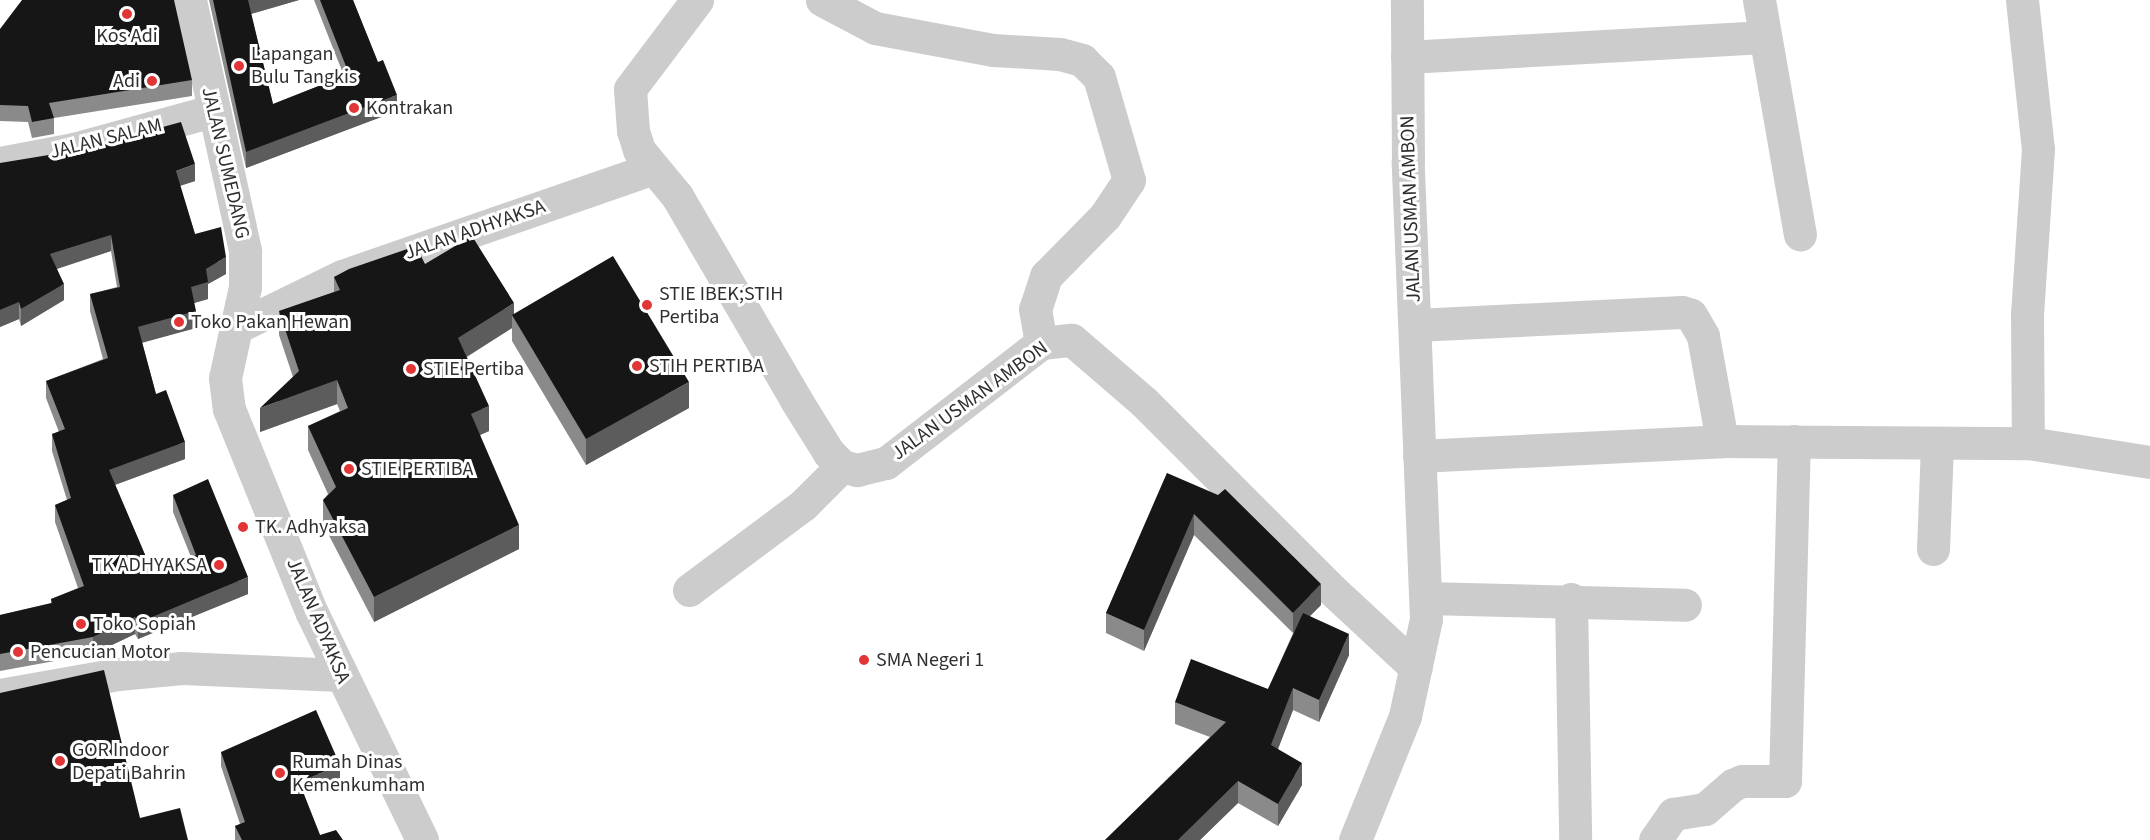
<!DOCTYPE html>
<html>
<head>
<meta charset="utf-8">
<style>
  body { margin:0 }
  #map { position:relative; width:2150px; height:840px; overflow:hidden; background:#fff; font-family:"Source Sans 3",sans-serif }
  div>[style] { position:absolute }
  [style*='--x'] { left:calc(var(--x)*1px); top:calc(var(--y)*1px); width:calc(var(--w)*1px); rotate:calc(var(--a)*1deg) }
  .minor>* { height:33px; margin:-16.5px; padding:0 16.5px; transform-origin:16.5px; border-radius:16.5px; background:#ccc }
  .wall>* { inset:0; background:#8a8a8a }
  .shaded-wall>* { inset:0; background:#5c5c5c }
  .building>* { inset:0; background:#161616 }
  .dots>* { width:16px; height:16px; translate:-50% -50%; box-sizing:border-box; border:3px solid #fff; border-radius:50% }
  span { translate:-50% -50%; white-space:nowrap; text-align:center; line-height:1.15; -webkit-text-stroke:6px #fff; paint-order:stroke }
  .poi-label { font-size:20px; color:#2f2f2f }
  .left { translate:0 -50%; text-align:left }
  .right { translate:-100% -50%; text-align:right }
  .street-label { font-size:20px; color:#2f2f2f }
</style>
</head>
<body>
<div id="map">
  <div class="minor">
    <i style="--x:190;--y:0;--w:257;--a:77.6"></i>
    <i style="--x:245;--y:251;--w:36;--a:90"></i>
    <i style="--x:245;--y:287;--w:93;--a:102.4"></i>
    <i style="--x:225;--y:378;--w:31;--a:83"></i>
    <i style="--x:229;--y:409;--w:220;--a:67.9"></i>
    <i style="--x:312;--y:613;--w:252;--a:64.1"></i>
    <i style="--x:697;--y:0;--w:111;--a:127"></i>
    <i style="--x:630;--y:89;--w:42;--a:85.9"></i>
    <i style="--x:633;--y:131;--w:20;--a:72"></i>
    <i style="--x:639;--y:150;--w:60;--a:50.4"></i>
    <i style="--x:677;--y:196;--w:236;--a:59.7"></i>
    <i style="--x:796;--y:400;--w:62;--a:58.1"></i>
    <i style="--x:829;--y:453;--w:18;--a:45"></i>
    <i style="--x:842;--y:466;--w:16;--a:15"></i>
    <i style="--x:857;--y:470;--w:30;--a:-14"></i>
    <i style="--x:886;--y:463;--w:196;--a:-37.7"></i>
    <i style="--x:1041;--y:343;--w:31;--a:-6"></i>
    <i style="--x:1072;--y:340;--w:95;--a:40.7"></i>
    <i style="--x:1144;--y:402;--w:263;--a:45"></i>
    <i style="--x:1330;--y:588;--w:117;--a:42.9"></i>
    <i style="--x:822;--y:0;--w:60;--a:27.8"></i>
    <i style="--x:875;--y:28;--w:120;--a:10.6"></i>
    <i style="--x:993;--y:50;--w:67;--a:3.4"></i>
    <i style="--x:1060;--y:54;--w:23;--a:15"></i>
    <i style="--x:1082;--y:60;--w:24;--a:45"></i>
    <i style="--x:1099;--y:77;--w:107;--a:73.8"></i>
    <i style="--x:1129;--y:180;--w:43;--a:123.7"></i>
    <i style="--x:1105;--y:216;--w:84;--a:134.5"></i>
    <i style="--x:1046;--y:276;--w:35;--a:108"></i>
    <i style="--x:1035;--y:309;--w:35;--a:80"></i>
    <i style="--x:1759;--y:0;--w:238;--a:80.1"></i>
    <i style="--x:2022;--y:0;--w:150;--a:83.9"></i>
    <i style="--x:2038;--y:149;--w:165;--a:93.8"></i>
    <i style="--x:2027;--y:314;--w:129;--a:89.6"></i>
    <i style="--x:1407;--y:57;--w:358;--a:-3.2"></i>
    <i style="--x:0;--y:163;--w:75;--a:-10.7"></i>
    <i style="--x:74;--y:149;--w:143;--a:-15.4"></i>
    <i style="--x:1416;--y:325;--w:266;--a:-2.8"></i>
    <i style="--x:1682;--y:312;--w:9;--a:18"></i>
    <i style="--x:1691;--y:315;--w:24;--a:60"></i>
    <i style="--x:1703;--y:336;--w:107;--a:79.7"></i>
    <i style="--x:237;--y:327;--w:117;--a:-25.9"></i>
    <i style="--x:342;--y:276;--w:327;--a:-19.1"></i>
    <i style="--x:1419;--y:456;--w:303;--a:-2.8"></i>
    <i style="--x:1722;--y:441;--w:306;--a:0.4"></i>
    <i style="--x:2028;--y:443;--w:123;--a:8.9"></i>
    <i style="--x:1933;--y:549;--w:106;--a:-87.8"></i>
    <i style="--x:689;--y:590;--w:142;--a:-36.7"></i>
    <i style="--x:803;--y:505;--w:55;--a:-45"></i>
    <i style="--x:1426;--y:598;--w:259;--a:1.5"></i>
    <i style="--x:1571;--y:599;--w:241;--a:89"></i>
    <i style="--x:0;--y:695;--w:120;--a:-10.1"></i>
    <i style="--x:118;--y:674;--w:64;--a:-5.4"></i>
    <i style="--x:182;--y:668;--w:158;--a:2.5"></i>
    <i style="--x:1355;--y:840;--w:134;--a:-68"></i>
    <i style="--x:1405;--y:716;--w:99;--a:-77.8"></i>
    <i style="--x:1426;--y:619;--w:458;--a:-92.3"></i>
    <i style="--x:1408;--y:161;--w:161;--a:-90.4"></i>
    <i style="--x:1655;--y:840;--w:32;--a:-55"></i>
    <i style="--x:1673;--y:814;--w:32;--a:-9"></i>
    <i style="--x:1705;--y:809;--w:37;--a:-41"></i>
    <i style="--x:1733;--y:785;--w:10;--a:-24"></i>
    <i style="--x:1742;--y:781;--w:43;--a:0"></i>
    <i style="--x:1785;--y:781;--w:340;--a:-88.5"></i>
  </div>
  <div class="wall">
    <i style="clip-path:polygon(209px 0,299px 0,251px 14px,273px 104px,344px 76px,314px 0,353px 0,397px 111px,246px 168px)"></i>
    <i style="clip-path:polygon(0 29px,192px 80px,192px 96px,54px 118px,54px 134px,32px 138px,28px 122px,0 121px)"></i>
    <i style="clip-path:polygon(0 163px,195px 181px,180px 186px,195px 234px,226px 274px,208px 284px,208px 299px,194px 303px,196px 328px,142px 342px,156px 394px,185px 459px,115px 485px,152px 571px,191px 557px,173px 512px,173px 495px,248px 594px,138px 639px,135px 634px,93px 654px,0 671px,0 615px,51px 603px,51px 599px,78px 588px,55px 522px,55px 505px,67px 500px,52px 451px,52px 434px,59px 432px,46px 398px,46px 381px,103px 359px,90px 311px,90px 294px,117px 287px,111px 251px,57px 269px,64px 300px,21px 326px,19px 319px,0 327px)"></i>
    <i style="clip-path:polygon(425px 264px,514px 314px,689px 408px,586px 465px,512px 341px,512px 328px,467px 357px,489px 431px,480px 435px,519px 549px,374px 622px,323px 524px,323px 500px,328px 494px,308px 450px,308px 426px,340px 411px,337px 404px,260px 432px,293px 377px,279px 335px,279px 311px,334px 292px,334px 277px)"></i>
    <i style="clip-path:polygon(1167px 473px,1321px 605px,1310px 616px,1349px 655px,1319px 722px,1293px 710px,1278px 749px,1302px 785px,1278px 826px,1238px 803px,1200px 840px,1105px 840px,1210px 737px,1175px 724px,1175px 702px,1268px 689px,1294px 631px,1293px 633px,1194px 535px,1144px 651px,1106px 633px,1106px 613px)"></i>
    <i style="clip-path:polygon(221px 752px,340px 779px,304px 794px,320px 835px,343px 840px,235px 840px,235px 826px,240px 824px,221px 766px)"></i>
  </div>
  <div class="shaded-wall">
    <i style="clip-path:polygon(247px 0,299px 0,247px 15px)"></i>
    <i style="clip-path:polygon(397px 95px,397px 111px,246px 168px,246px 152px)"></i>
    <i style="clip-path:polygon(195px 164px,195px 181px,176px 187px,176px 171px)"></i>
    <i style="clip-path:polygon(111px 235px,111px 251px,50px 271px,50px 254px)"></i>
    <i style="clip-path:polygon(226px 257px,226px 274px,208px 284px,208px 299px,191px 304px,191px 287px,206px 269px)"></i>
    <i style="clip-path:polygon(64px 284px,64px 300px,21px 326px,21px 309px)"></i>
    <i style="clip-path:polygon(19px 302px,19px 319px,0 327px,0 310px)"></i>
    <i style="clip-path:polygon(514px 303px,514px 318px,512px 315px,512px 328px,458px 362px,458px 338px)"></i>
    <i style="clip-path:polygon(196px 311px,196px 328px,138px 344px,138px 327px)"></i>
    <i style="clip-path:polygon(337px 380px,337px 404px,260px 432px,260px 408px)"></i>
    <i style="clip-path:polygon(689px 382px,689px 408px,586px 465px,586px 439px)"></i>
    <i style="clip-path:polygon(489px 406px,489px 431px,471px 439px,471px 414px)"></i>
    <i style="clip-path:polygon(185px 442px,185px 459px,109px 487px,109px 470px)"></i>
    <i style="clip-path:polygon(1194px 514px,1194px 535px,1144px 651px,1144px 630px)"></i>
    <i style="clip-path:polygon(519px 525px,519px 549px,374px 622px,374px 597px)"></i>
    <i style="clip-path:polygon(248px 577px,248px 594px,138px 639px,138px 623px)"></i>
    <i style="clip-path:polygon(1321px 584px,1321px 605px,1293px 633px,1293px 613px)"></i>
    <i style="clip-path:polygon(135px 617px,135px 634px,93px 654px,93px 637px)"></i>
    <i style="clip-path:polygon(1349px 634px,1349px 655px,1319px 722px,1319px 700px)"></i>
    <i style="clip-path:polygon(1293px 688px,1293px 710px,1271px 767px,1271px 745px)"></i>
    <i style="clip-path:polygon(1302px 763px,1302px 785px,1278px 826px,1278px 804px)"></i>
    <i style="clip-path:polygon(340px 765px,340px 779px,299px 796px,299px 782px)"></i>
    <i style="clip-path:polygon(1238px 781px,1238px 803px,1200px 840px,1178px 840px)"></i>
  </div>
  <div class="building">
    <i style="clip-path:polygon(22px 0,174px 0,192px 80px,49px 103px,54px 118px,32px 122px,28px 106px,0 105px,0 29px)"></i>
    <i style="clip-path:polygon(213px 0,248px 0,273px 104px,349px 74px,320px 0,353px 0,378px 62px,383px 60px,397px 95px,246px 152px)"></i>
    <i style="clip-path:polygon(181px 122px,195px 164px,176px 171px,195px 234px,221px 227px,226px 257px,206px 269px,208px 282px,191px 287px,196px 311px,138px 327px,156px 394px,166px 390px,185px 442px,109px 470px,152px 571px,196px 555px,173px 495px,208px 479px,248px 577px,138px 623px,135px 617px,93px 637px,0 654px,0 615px,52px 603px,51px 599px,84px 586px,55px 505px,71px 498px,52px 434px,65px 429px,46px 381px,108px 358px,90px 294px,120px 287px,111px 235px,50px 254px,64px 284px,21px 309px,19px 302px,0 310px,0 163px,79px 150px)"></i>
    <i style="clip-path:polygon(472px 236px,514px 303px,458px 338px,489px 406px,471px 414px,519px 525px,374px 597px,323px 500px,336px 487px,308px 426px,348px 408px,337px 380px,260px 408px,299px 371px,279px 311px,340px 290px,334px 277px,349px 269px,416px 246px,425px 264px)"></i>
    <i style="clip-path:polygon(613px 256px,689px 382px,586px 439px,512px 315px)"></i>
    <i style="clip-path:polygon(1167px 473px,1218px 495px,1225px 489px,1321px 584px,1293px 613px,1194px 514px,1144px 630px,1106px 613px)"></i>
    <i style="clip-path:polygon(1303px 613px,1349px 634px,1319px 700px,1293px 688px,1271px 745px,1302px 763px,1278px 804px,1238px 781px,1178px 840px,1105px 840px,1226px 722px,1175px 702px,1191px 659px,1268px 689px)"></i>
    <i style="clip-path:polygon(104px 670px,140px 818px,180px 808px,188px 840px,0 840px,0 693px)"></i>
    <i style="clip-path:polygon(316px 710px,340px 765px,299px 782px,320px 835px,336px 830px,343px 840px,242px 840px,235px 826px,245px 822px,221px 752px)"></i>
  </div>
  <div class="dots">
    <i style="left:127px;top:14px;background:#e13635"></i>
    <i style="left:239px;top:66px;background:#e13635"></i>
    <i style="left:152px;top:81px;background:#e13635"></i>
    <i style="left:354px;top:108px;background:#e13635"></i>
    <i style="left:647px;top:305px;background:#e13635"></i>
    <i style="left:179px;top:322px;background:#e13635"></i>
    <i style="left:637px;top:366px;background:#e13635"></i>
    <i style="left:411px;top:369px;background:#e13635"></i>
    <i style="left:349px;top:469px;background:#e13635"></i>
    <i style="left:243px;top:527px;background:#e13635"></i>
    <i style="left:219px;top:565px;background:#e13635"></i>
    <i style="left:81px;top:624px;background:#e13635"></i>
    <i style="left:18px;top:652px;background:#e13635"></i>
    <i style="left:864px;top:660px;background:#e13635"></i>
    <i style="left:60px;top:761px;background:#e13635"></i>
    <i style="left:280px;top:773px;background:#e13635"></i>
  </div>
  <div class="poi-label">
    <span style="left:127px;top:36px">Kos Adi</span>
    <span class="left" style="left:251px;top:66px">Lapangan<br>Bulu Tangkis</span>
    <span class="right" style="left:140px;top:81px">Adi</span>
    <span class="left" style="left:366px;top:108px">Kontrakan</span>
    <span class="left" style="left:659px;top:306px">STIE IBEK;STIH<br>Pertiba</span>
    <span class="left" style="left:191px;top:322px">Toko Pakan Hewan</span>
    <span class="left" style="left:649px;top:366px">STIH PERTIBA</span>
    <span class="left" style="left:423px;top:369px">STIE Pertiba</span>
    <span class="left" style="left:361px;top:469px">STIE PERTIBA</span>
    <span class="left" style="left:255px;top:527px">TK. Adhyaksa</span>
    <span class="right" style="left:207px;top:565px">TK ADHYAKSA</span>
    <span class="left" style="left:93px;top:624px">Toko Sopiah</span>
    <span class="left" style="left:30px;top:652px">Pencucian Motor</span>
    <span class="left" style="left:876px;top:660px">SMA Negeri 1</span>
    <span class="left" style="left:72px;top:762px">GOR Indoor<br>Depati Bahrin</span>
    <span class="left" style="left:292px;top:774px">Rumah Dinas<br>Kemenkumham</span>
  </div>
  <div class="street-label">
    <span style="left:106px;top:139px;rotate:-14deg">JALAN SALAM</span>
    <span style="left:225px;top:163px;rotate:77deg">JALAN SUMEDANG</span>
    <span style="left:1411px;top:209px;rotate:-92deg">JALAN USMAN AMBON</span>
    <span style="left:475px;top:230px;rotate:-19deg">JALAN ADHYAKSA</span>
    <span style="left:970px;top:401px;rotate:-36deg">JALAN USMAN AMBON</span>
    <span style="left:318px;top:621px;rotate:67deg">JALAN ADYAKSA</span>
  </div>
</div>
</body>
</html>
